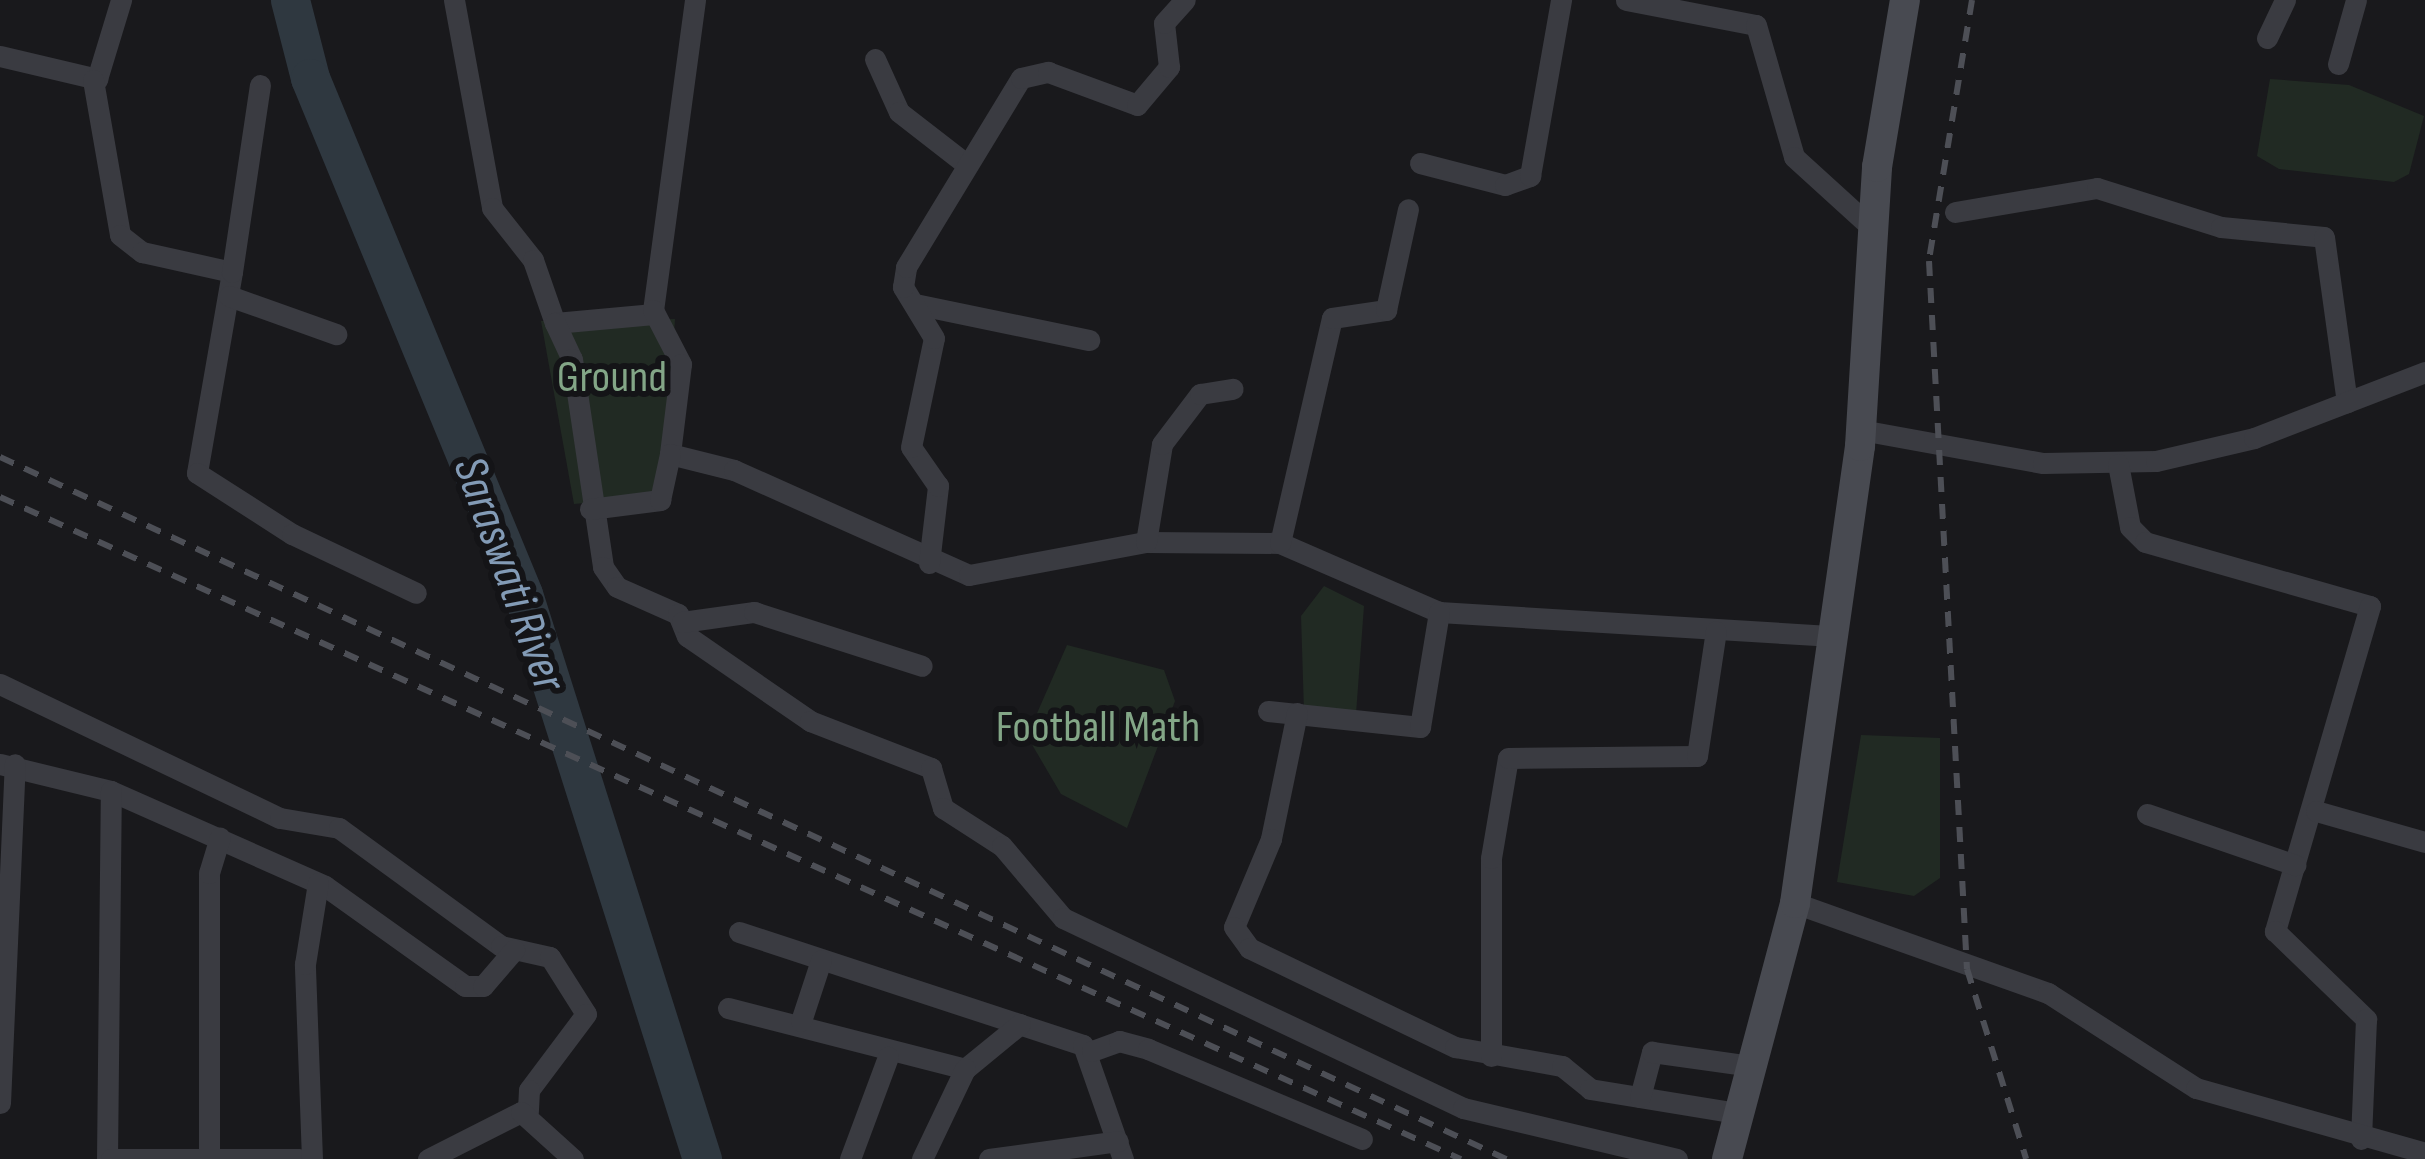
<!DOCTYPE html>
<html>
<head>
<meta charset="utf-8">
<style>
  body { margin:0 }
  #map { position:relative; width:2425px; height:1159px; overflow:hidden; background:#19191c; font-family:"Sofia Sans Condensed",sans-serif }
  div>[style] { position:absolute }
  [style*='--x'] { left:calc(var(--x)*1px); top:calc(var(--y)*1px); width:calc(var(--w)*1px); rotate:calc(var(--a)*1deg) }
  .green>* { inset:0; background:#212a23 }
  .river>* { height:39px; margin:-19.5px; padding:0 19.5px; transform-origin:19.5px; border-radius:19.5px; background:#2f3840 }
  .street>* { height:21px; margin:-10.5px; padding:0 10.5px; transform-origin:10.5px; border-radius:10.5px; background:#3a3b41 }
  .secondary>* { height:30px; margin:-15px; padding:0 15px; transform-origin:15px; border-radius:15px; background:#484a51 }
  .rail>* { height:6px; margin-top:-3px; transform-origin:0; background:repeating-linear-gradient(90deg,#4d4f56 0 15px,transparent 0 27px) }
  span { translate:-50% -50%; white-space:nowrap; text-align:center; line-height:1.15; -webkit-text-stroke:12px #141417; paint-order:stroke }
  .park-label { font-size:45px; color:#83a687 }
  .water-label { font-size:48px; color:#839bb6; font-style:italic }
</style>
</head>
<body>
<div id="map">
  <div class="green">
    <i style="clip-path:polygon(2270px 79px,2349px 85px,2424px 116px,2409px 174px,2394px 182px,2279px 169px,2257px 156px)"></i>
    <i style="clip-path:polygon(675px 319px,663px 496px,574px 504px,541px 321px)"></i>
    <i style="clip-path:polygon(1324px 586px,1364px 606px,1356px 714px,1304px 711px,1301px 616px)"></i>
    <i style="clip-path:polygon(1067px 645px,1164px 670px,1175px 701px,1127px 828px,1061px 794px,1027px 736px)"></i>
    <i style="clip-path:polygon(1861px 735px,1940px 738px,1940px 878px,1914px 896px,1837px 882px)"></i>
  </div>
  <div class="river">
    <i style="--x:290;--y:0;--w:81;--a:75.6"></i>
    <i style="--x:310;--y:78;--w:558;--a:67.57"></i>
    <i style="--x:523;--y:594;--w:593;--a:72.42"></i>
  </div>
  <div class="street">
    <i style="--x:454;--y:0;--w:211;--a:79.6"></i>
    <i style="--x:492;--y:208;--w:66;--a:51.7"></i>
    <i style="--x:533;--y:260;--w:67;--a:70.8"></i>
    <i style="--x:555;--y:323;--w:99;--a:-5.2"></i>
    <i style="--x:695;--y:0;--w:313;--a:97.7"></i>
    <i style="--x:653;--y:310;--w:61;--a:62.6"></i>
    <i style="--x:681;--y:364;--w:91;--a:97"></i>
    <i style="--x:670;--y:454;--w:66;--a:14"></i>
    <i style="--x:734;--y:470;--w:257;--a:24.1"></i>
    <i style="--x:969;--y:575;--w:180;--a:-10.6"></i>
    <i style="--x:1146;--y:542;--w:134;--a:0.4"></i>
    <i style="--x:1280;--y:543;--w:173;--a:23.5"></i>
    <i style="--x:1439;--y:612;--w:391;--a:3.5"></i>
    <i style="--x:1626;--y:0;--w:132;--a:10.9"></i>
    <i style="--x:1756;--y:25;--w:137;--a:73.9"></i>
    <i style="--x:1794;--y:157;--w:107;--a:42.3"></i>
    <i style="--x:2267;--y:38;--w:42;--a:-64.7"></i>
    <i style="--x:0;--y:56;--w:100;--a:13.3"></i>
    <i style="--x:97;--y:79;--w:83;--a:-73.1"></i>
    <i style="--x:875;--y:59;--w:58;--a:65.6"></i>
    <i style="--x:899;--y:112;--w:85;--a:37.8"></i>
    <i style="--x:2338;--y:64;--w:66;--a:-74.3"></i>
    <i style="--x:93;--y:80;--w:157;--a:80.1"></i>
    <i style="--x:120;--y:235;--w:28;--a:38"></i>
    <i style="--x:142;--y:252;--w:92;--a:12.5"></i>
    <i style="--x:232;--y:272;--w:204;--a:99.9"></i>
    <i style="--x:197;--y:473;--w:113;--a:32.7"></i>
    <i style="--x:292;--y:534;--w:137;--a:25.4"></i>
    <i style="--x:1420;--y:163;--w:88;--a:14.5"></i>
    <i style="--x:1505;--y:185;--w:27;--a:-20"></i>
    <i style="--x:1530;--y:176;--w:179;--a:-80"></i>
    <i style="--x:1955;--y:212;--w:144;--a:-9.6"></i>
    <i style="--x:2097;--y:188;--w:130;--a:17.5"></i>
    <i style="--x:2221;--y:227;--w:103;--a:5.5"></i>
    <i style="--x:2324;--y:237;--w:167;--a:82.1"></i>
    <i style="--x:232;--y:272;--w:189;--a:-81.5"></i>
    <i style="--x:229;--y:296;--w:114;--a:19.6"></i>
    <i style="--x:915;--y:304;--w:178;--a:11.7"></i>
    <i style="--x:555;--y:323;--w:40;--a:65"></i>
    <i style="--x:572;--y:359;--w:210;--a:81.5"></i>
    <i style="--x:603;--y:567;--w:24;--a:55"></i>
    <i style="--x:617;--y:587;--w:67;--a:23.9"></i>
    <i style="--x:678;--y:614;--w:24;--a:68"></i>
    <i style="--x:687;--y:636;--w:150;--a:34.6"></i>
    <i style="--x:810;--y:721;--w:130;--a:21.2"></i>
    <i style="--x:931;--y:768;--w:42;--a:73.3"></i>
    <i style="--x:943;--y:808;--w:70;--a:32.8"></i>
    <i style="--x:1002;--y:846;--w:94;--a:49.7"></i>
    <i style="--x:1063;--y:918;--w:443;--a:25.4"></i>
    <i style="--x:1463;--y:1108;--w:220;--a:13.4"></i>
    <i style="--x:1861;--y:430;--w:185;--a:10.3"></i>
    <i style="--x:2043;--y:463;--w:113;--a:-1"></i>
    <i style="--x:2156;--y:461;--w:101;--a:-13.2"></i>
    <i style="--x:2254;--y:438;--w:183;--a:-21.1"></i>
    <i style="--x:2118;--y:464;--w:64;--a:79.2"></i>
    <i style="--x:2130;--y:527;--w:21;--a:45"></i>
    <i style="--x:2145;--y:542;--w:234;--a:15.9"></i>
    <i style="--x:2370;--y:606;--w:339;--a:106.3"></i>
    <i style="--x:2275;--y:931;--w:127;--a:44"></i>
    <i style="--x:2366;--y:1019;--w:120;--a:92.4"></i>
    <i style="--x:590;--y:509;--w:71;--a:-7.3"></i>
    <i style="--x:660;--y:500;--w:47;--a:-77.7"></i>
    <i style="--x:1146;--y:542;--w:99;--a:-80.7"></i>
    <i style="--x:1162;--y:444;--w:63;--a:-52.8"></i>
    <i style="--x:1200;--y:394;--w:33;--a:-9"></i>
    <i style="--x:1280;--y:543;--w:231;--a:-77"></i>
    <i style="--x:1332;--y:318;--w:55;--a:-8.4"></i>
    <i style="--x:1386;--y:310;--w:103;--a:-77.7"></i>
    <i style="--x:929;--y:563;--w:78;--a:-83.3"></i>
    <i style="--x:938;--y:486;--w:47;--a:-124.7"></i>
    <i style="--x:911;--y:447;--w:111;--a:-78.1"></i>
    <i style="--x:934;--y:338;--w:60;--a:-121.3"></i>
    <i style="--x:903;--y:287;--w:20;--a:-81"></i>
    <i style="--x:906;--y:267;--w:221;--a:-58.7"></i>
    <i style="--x:1021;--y:78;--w:28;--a:-13"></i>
    <i style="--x:1048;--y:72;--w:95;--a:20.3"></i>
    <i style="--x:1137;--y:105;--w:50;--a:-49.9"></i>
    <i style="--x:1169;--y:67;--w:44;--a:-96.5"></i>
    <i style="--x:1164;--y:23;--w:31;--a:-48"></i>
    <i style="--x:682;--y:622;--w:73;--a:-7.9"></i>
    <i style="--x:754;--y:612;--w:176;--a:17.8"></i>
    <i style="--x:0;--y:684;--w:310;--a:25.6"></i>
    <i style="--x:280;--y:818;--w:60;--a:9.6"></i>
    <i style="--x:339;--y:828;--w:200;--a:36.1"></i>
    <i style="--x:501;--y:946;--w:50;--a:12.7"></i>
    <i style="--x:550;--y:957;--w:67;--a:57.7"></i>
    <i style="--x:586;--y:1014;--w:95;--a:126.9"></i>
    <i style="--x:529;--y:1090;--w:22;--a:93"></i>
    <i style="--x:1268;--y:711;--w:153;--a:6"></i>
    <i style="--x:1420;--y:727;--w:117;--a:-80.6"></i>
    <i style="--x:1297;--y:713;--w:129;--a:101.7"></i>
    <i style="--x:1271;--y:839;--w:95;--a:112.8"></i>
    <i style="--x:1234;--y:927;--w:26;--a:54"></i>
    <i style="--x:1249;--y:948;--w:229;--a:25.7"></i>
    <i style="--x:1455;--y:1047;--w:109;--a:10.1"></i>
    <i style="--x:1562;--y:1066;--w:36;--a:39"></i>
    <i style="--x:1590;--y:1089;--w:148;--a:9.3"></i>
    <i style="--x:0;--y:764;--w:114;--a:13.7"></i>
    <i style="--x:111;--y:791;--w:234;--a:23.9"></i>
    <i style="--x:325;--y:886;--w:172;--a:35.5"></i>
    <i style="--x:465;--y:986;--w:18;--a:0"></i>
    <i style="--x:483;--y:986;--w:48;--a:-49.3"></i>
    <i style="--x:2316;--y:811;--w:113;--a:15.9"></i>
    <i style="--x:2147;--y:814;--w:157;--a:19"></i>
    <i style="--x:1795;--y:903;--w:269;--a:19.6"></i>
    <i style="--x:2048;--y:993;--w:176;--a:32.7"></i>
    <i style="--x:2196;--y:1088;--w:238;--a:15.8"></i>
    <i style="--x:739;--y:932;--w:362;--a:18.2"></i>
    <i style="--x:1083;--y:1045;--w:121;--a:70.7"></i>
    <i style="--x:728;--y:1008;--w:245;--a:14.4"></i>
    <i style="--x:965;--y:1069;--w:71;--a:-39.3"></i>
    <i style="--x:801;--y:1021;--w:64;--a:-71.8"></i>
    <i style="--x:1092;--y:1051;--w:29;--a:-20"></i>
    <i style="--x:1119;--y:1041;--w:30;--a:15"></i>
    <i style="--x:1148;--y:1049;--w:232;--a:22.8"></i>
    <i style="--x:1491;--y:1056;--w:198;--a:-90"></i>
    <i style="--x:1491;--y:858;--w:101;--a:-80.4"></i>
    <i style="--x:1508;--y:758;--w:189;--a:-0.6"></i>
    <i style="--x:1697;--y:756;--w:126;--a:-81.4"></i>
    <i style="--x:1640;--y:1097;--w:47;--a:-75.1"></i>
    <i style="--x:1652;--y:1052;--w:94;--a:8"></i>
    <i style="--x:0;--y:1103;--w:339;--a:-87.5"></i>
    <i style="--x:209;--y:1156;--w:283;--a:-90"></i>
    <i style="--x:209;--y:873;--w:37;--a:-73"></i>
    <i style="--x:107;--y:1159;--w:368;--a:-89.4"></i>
    <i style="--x:111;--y:1159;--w:188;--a:0"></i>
    <i style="--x:312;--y:1159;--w:195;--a:-92.1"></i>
    <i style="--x:305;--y:964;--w:82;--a:-80.9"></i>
    <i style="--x:428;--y:1159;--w:104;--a:-26.8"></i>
    <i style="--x:521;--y:1112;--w:70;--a:42.1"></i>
    <i style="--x:850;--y:1159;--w:109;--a:-69.6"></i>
    <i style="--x:922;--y:1159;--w:100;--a:-64.5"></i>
    <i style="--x:989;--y:1159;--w:130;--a:-7.9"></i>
  </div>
  <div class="secondary">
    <i style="--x:1727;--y:1159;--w:265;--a:-75.1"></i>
    <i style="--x:1795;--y:903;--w:462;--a:-81.9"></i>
    <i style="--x:1860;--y:446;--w:280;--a:-86.5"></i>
    <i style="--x:1877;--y:167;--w:169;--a:-80.5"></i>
  </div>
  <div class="rail">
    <i style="--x:1972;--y:0;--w:265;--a:99.4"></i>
    <i style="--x:1929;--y:261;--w:709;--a:86.93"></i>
    <i style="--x:1967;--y:969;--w:199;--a:72.7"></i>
    <i style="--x:0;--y:457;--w:1662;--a:24.99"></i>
    <i style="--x:0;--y:497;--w:1604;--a:24.38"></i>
  </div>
  <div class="park-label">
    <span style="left:612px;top:378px">Ground</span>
    <span style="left:1098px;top:728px">Football Math</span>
  </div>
  <div class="water-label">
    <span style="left:509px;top:574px;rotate:70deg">Saraswati River</span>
  </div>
</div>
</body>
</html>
